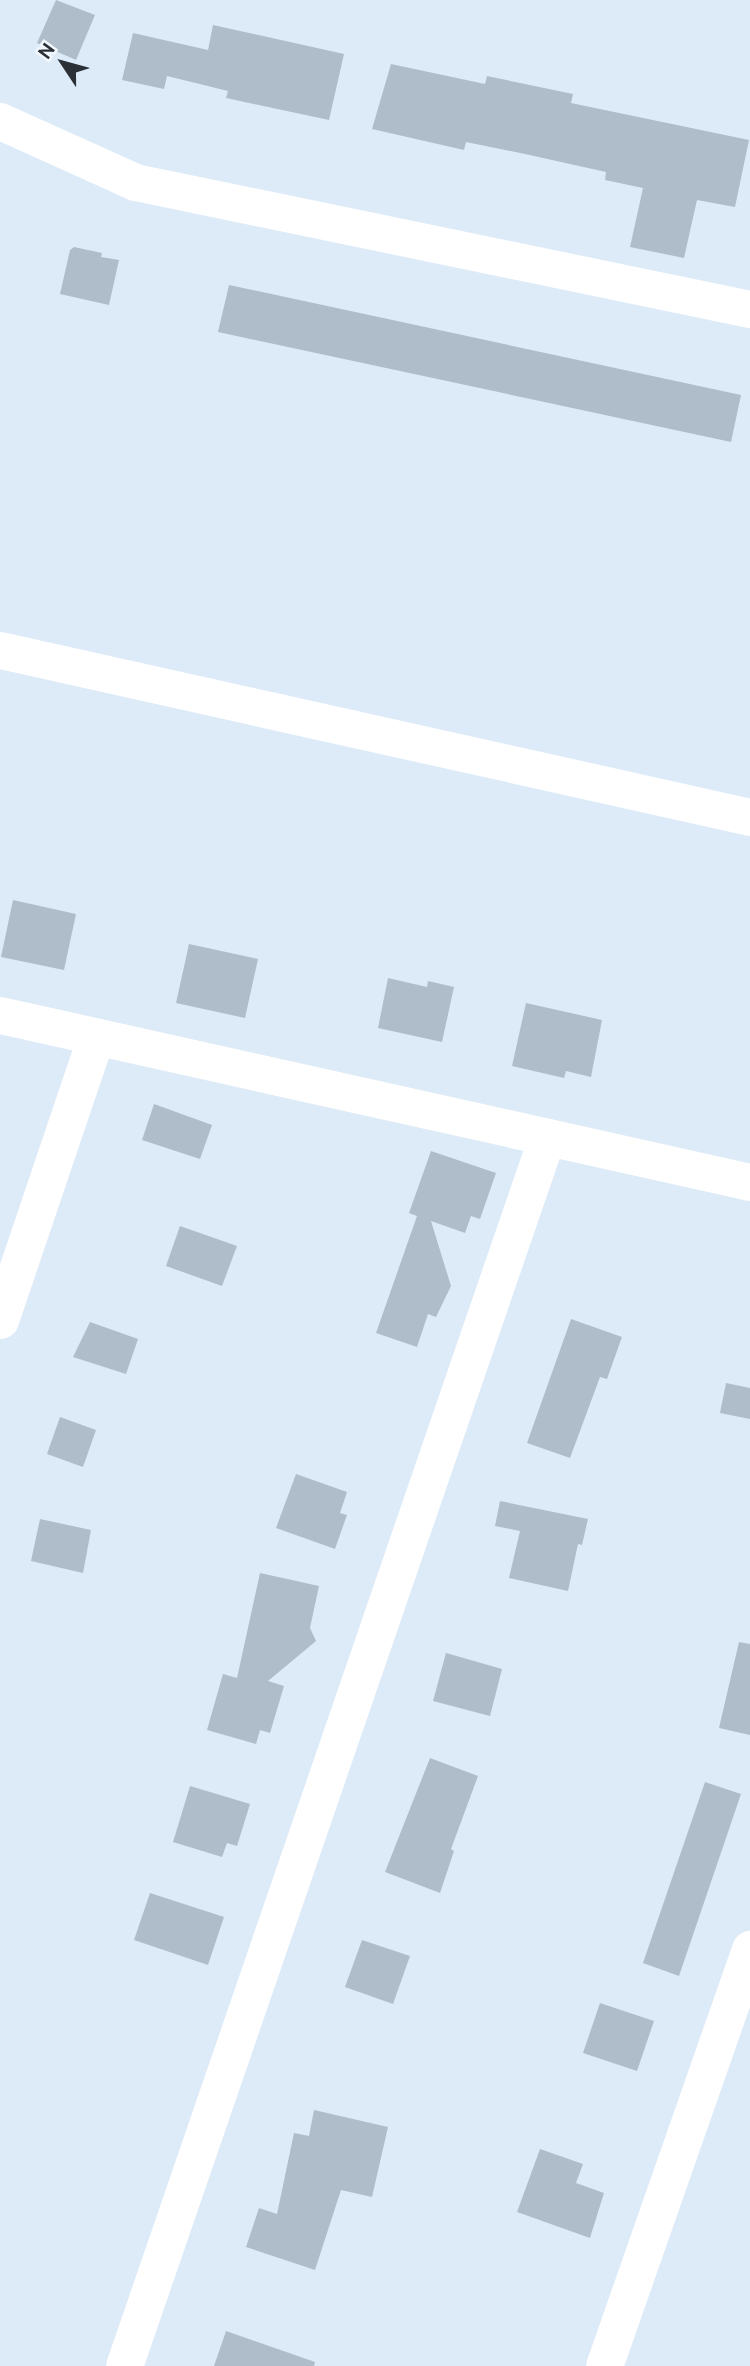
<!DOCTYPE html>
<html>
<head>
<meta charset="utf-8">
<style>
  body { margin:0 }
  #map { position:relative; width:750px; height:2366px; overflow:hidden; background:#ddebf9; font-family:Ubuntu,sans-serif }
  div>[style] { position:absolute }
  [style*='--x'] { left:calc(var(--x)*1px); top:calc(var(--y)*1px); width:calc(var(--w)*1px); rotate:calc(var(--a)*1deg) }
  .building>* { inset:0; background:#afbdca }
  .street>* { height:37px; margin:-18.5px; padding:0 18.5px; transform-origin:18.5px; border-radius:18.5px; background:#fff }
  span { translate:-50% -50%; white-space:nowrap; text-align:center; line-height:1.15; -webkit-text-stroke:5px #f1f7fd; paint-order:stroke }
  .north { position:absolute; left:28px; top:28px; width:70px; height:70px; -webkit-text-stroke:5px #f1f7fd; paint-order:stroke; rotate:306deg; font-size:19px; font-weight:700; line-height:28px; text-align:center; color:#2a3035 }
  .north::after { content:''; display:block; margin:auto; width:24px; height:32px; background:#2a3035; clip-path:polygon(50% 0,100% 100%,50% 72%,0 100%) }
</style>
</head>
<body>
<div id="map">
  <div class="building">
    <i style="clip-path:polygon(56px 0,95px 15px,76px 60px,37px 43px)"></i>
    <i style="clip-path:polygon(213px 25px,344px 54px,329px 120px,226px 98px,228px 91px,167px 76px,164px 89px,122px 80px,133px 33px,208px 50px)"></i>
    <i style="clip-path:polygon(391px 64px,485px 84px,487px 76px,573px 94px,571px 103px,749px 140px,735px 207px,697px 200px,684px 258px,630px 247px,643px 188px,605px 180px,606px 172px,525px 154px,466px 142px,464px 150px,372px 129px)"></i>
    <i style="clip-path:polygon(74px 247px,102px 253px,101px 257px,119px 260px,109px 305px,60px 294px,70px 250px)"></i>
    <i style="clip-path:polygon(229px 285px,741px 395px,731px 442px,218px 332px)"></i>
    <i style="clip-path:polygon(13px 900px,76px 914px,64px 970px,1px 957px)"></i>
    <i style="clip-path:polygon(189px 944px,258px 959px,245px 1018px,176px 1003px)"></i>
    <i style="clip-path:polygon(388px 978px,427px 987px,428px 981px,454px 987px,442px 1042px,378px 1028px)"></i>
    <i style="clip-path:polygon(526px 1003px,602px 1020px,591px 1077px,566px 1071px,564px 1078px,512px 1066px)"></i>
    <i style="clip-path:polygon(154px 1104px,212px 1125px,200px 1159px,142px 1140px)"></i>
    <i style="clip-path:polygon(431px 1151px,496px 1173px,480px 1219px,471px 1216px,465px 1233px,431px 1221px,451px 1286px,436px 1317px,428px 1314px,417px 1347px,376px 1333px,417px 1216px,409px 1213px)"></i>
    <i style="clip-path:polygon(180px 1226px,237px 1246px,222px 1286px,166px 1266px)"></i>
    <i style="clip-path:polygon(571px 1319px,622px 1337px,607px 1379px,600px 1377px,570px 1458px,527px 1443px)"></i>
    <i style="clip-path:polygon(90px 1322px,138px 1339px,126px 1374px,73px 1357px)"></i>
    <i style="clip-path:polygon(726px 1383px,750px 1388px,750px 1419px,720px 1413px)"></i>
    <i style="clip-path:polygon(60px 1417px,96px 1430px,83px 1467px,47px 1454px)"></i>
    <i style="clip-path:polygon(296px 1474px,347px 1492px,340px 1513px,347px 1515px,335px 1549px,276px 1528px)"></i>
    <i style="clip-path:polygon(500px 1501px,588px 1519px,582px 1545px,578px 1544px,568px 1591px,509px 1578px,520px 1531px,495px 1526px)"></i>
    <i style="clip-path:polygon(40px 1519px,91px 1530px,83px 1573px,31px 1561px)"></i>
    <i style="clip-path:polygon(260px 1573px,319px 1586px,310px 1628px,316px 1641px,268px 1681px,284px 1686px,270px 1733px,260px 1730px,256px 1744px,207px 1730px,223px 1674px,237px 1678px)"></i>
    <i style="clip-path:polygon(739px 1642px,750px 1644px,750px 1735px,719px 1728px)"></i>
    <i style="clip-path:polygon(446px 1653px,502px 1669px,490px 1716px,433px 1701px)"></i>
    <i style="clip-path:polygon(430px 1758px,478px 1776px,451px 1849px,454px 1851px,440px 1893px,385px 1872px)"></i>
    <i style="clip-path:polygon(705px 1782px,741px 1794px,679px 1976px,643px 1963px)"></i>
    <i style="clip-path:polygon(190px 1786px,250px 1804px,237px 1846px,227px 1843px,222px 1857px,173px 1842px)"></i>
    <i style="clip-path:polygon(150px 1893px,224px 1917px,208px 1965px,134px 1940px)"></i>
    <i style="clip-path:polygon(362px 1940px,410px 1956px,393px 2004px,345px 1987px)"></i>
    <i style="clip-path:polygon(600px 2003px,654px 2021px,637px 2071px,583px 2053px)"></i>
    <i style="clip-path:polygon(314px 2110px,388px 2127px,372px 2197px,341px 2190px,315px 2270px,246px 2247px,259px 2208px,277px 2214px,294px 2133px,309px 2136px)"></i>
    <i style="clip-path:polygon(540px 2149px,583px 2164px,576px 2183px,604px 2193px,590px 2238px,517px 2212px)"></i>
    <i style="clip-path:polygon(226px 2331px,315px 2362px,314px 2366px,214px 2366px)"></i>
  </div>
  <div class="street">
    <i style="--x:0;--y:121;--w:148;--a:24.3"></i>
    <i style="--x:135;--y:182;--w:628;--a:11.67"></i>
    <i style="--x:0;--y:650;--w:768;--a:12.55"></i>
    <i style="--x:0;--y:1015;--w:768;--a:12.55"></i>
    <i style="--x:0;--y:1320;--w:299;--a:-71.3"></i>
    <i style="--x:124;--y:2366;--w:1300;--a:-71.01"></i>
    <i style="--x:604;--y:2366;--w:442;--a:-70.7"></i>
  </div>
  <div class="north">N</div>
</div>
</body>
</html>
